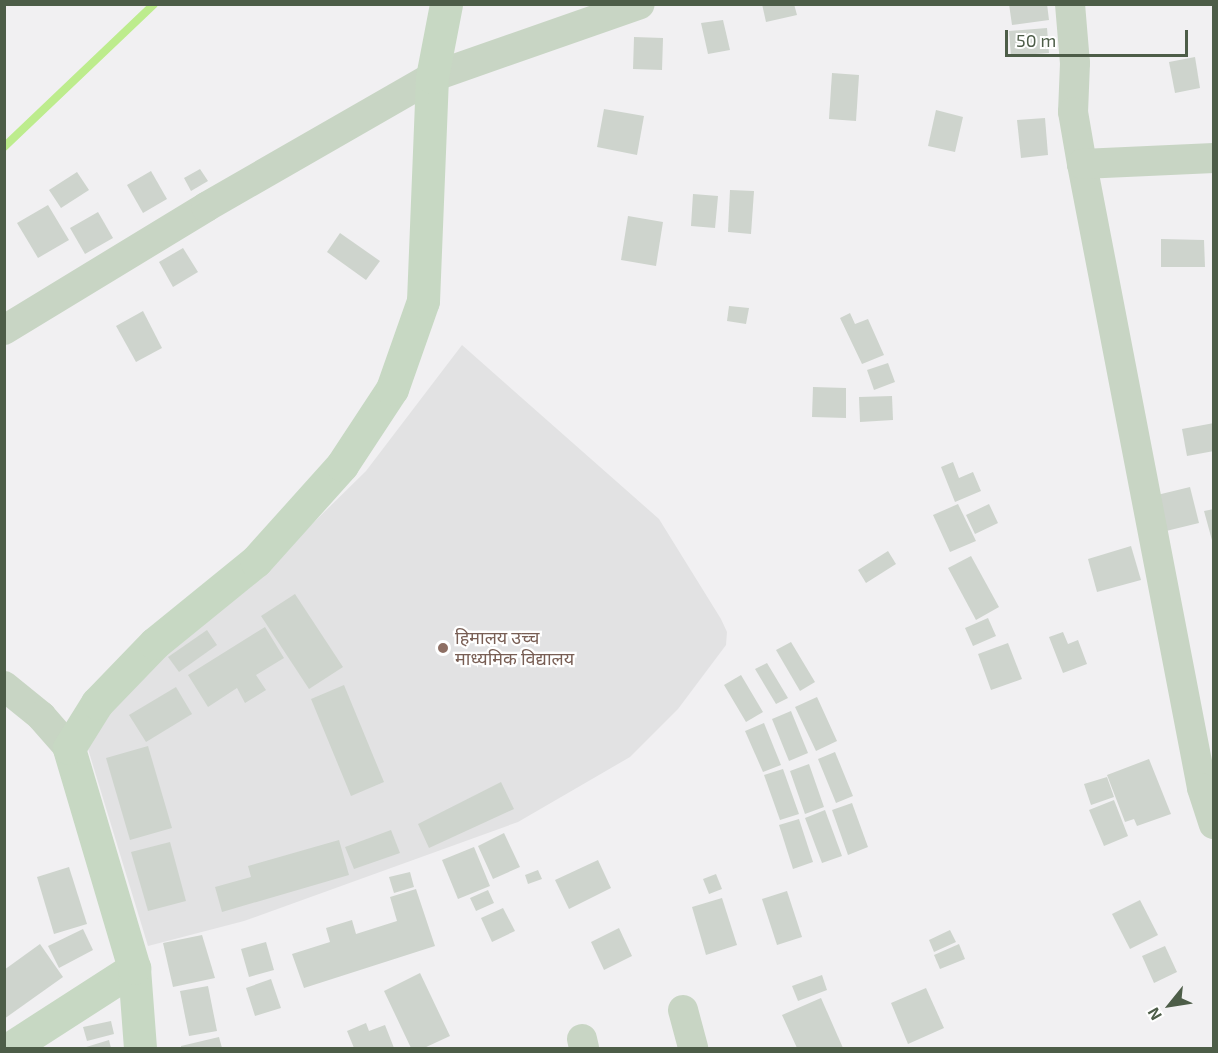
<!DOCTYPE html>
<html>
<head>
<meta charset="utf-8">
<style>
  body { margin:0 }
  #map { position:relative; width:1218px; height:1053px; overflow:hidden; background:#f1f0f2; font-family:"Exo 2","Noto Sans Devanagari",sans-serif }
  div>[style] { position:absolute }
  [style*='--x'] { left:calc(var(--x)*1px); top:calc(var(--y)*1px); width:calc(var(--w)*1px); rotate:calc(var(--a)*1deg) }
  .education>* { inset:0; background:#e2e2e3 }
  .stream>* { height:8px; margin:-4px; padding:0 4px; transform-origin:4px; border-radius:4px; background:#bdec8d }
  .building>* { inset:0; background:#ced4cd }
  .street>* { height:30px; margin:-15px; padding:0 15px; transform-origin:15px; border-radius:15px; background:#c8d5c4 }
  .secondary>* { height:33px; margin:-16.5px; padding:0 16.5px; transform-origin:16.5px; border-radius:16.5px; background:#c7d8c3 }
  .dots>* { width:16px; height:16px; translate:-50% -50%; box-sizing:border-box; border:3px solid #fff; border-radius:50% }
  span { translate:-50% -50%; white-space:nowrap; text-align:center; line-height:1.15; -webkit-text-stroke:4.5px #fff; paint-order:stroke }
  .education-label { font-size:18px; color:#785e54 }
  .left { translate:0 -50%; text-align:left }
  .frame { position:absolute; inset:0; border:6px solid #4d5d48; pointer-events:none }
  .north { position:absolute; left:1140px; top:975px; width:60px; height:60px; -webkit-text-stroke:4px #fff; paint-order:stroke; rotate:240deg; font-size:16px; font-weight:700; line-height:24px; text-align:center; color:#4d5d48 }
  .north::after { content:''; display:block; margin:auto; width:21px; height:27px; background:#4d5d48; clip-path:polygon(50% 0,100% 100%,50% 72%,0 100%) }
  .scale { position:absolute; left:1005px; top:30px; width:183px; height:27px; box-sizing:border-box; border:3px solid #4d5d48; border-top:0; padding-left:8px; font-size:18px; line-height:21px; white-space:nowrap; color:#4d5d48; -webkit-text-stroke:4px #fff; paint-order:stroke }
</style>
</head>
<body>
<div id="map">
  <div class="education">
    <i style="clip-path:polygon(462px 345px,659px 519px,721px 619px,727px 632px,726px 645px,678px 709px,630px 757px,518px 822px,244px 921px,148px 946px,88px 749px,109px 706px,159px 651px,252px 583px,366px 471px)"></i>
  </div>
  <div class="stream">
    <i style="--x:4;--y:147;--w:207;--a:-43.6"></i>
  </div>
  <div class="building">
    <i style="clip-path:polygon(762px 4px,794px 4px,797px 15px,766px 22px)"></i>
    <i style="clip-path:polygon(1009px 4px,1047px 4px,1049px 20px,1012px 25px)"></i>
    <i style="clip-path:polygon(723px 20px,730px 50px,708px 54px,701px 23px)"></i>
    <i style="clip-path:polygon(1047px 28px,1049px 53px,1011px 56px,1009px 31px)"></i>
    <i style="clip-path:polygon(634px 37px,663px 38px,662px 70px,633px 69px)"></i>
    <i style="clip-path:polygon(1195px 57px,1200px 88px,1175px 93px,1169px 62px)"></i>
    <i style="clip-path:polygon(832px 73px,859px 75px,856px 121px,829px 119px)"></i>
    <i style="clip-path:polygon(604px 109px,644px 116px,637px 155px,597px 147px)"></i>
    <i style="clip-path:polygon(936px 110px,963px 117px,955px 152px,928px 146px)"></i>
    <i style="clip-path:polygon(1045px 118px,1048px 155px,1021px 158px,1017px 120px)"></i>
    <i style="clip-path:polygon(200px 169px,208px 181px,191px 191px,184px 178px)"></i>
    <i style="clip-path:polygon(151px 171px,167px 199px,143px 213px,127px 185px)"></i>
    <i style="clip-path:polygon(77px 172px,89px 190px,61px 208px,49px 190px)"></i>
    <i style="clip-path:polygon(730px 190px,754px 191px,751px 234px,728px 232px)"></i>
    <i style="clip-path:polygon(693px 194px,718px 196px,715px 228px,691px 226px)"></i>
    <i style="clip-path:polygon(48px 205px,69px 240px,38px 258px,17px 223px)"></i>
    <i style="clip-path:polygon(98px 212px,113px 238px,85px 254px,70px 228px)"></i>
    <i style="clip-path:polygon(628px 216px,663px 222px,656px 266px,621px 260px)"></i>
    <i style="clip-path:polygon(340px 233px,380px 261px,366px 280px,327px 252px)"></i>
    <i style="clip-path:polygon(1161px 239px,1204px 240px,1205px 267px,1161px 267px)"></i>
    <i style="clip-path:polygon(183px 248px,198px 272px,173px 287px,159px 262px)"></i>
    <i style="clip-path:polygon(729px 306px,749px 308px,746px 324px,727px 321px)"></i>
    <i style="clip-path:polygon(143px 311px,162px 348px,136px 362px,116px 326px)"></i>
    <i style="clip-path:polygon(850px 313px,855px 324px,868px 319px,884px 355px,862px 364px,840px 318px)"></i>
    <i style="clip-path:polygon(888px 363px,895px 382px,874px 390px,867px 370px)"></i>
    <i style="clip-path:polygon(813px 387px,846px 388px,846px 418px,812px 417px)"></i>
    <i style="clip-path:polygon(892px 396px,893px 420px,860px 422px,859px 397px)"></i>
    <i style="clip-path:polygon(1214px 423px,1214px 451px,1187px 456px,1182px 429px)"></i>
    <i style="clip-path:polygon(953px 462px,959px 478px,973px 472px,981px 491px,955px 502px,941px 467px)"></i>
    <i style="clip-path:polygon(1190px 487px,1199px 523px,1162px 532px,1153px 496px)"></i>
    <i style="clip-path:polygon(958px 504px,976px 541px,950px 552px,933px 515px)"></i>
    <i style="clip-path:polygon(989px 504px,998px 523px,975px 534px,966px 515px)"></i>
    <i style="clip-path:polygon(1214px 509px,1214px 544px,1213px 544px,1204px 511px)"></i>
    <i style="clip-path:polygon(1131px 546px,1141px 580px,1097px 592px,1088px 559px)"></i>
    <i style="clip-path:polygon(888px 551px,896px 564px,866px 583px,858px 570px)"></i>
    <i style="clip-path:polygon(971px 556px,999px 607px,976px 620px,948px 568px)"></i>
    <i style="clip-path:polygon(295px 594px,343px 667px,309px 689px,261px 616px)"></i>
    <i style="clip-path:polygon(988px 618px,996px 636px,973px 646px,965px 628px)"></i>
    <i style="clip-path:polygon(265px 627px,284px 658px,256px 675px,266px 690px,245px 703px,237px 688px,208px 707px,188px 675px)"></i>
    <i style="clip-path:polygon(207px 630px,217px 645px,179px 672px,168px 657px)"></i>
    <i style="clip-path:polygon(1063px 632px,1068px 644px,1078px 640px,1087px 664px,1063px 673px,1049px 637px)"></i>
    <i style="clip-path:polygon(791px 642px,815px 682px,800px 691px,776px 650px)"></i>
    <i style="clip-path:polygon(1008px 643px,1022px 679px,991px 690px,978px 654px)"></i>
    <i style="clip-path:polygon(767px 663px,788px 698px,776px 704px,755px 669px)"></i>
    <i style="clip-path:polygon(741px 675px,763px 712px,746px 722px,724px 685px)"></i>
    <i style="clip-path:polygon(344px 685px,384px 782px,351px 796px,311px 699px)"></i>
    <i style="clip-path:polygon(176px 687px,192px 714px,146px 742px,129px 715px)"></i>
    <i style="clip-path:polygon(817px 697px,837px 741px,816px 751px,795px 707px)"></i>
    <i style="clip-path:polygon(791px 711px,808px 753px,789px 761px,772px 719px)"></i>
    <i style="clip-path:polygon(764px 723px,781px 765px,763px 772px,745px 731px)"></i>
    <i style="clip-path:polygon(148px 746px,172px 828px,130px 840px,106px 758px)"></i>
    <i style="clip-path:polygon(835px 752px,853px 796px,836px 803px,818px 759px)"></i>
    <i style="clip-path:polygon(1149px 759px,1171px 814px,1137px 826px,1134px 819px,1125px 822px,1107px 775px)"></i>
    <i style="clip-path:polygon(809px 764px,824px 807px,805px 814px,790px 771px)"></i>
    <i style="clip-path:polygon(783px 769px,799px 814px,780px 820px,764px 775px)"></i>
    <i style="clip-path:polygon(1107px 777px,1114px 797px,1091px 805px,1084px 784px)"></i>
    <i style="clip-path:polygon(501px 782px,514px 809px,429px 848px,418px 824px)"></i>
    <i style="clip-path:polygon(1114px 800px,1128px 836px,1104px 846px,1089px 810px)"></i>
    <i style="clip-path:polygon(852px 803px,868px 847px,848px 855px,832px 810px)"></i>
    <i style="clip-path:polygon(825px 810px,842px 856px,822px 863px,805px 818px)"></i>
    <i style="clip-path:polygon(799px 819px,813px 862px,793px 869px,779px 825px)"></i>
    <i style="clip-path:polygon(391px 830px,400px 853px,354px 869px,345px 847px)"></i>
    <i style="clip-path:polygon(504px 833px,520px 867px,493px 879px,478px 846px)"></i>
    <i style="clip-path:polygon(339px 840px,349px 875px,222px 912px,215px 887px,251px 877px,248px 866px)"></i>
    <i style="clip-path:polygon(170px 842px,186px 901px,148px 911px,131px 852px)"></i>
    <i style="clip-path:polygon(474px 847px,490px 886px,458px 899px,442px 860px)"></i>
    <i style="clip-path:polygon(598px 860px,611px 888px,569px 909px,555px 880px)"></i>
    <i style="clip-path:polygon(69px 867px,87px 924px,54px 934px,37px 877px)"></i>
    <i style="clip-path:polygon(538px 870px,542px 879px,528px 884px,525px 875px)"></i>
    <i style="clip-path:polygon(410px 872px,414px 887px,394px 893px,389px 877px)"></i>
    <i style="clip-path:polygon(716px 874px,722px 889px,709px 894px,703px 879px)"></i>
    <i style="clip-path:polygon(416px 889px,435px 946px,304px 988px,292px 954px,330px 942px,326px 928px,352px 920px,356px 934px,397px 921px,390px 897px)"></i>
    <i style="clip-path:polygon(488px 890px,494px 903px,476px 911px,470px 898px)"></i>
    <i style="clip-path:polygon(787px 891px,802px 937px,777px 945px,762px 899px)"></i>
    <i style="clip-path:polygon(722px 898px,737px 945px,706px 955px,692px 907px)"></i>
    <i style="clip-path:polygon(1140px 900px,1158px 935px,1130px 949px,1112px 914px)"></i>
    <i style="clip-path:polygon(503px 908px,515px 931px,492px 942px,481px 918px)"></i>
    <i style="clip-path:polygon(619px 928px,632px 956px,604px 970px,591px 942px)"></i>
    <i style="clip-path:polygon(83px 929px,93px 950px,59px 968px,48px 946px)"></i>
    <i style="clip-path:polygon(950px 930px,956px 942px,934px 952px,929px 940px)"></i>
    <i style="clip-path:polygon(202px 935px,215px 978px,173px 987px,163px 943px)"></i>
    <i style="clip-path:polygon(266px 942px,274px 970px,249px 977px,241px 949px)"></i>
    <i style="clip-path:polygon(40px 944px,63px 977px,4px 1019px,4px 970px)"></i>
    <i style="clip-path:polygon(959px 944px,965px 959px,940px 969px,934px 955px)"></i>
    <i style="clip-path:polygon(1165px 946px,1177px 972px,1154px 983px,1142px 956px)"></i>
    <i style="clip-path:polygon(420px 973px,450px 1036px,424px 1048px,411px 1048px,384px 991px)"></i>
    <i style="clip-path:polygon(822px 975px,827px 990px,798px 1001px,792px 986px)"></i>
    <i style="clip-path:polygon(271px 979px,281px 1008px,255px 1016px,246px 988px)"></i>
    <i style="clip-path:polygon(208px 986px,217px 1031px,189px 1036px,180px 991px)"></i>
    <i style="clip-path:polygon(926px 988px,944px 1028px,908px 1044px,891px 1003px)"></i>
    <i style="clip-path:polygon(821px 998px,843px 1048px,797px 1048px,782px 1015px)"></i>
    <i style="clip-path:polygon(111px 1021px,114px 1034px,87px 1041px,83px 1027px)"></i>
    <i style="clip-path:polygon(366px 1023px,369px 1031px,385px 1025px,394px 1048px,354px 1048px,347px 1031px)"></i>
    <i style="clip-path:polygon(219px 1037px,222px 1048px,181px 1048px,181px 1046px)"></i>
    <i style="clip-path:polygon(109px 1040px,111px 1048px,83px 1048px)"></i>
  </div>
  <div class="street">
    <i style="--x:1070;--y:4;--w:59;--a:85.2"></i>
    <i style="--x:1075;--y:63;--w:49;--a:92.3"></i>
    <i style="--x:1073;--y:112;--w:53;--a:80.2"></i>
    <i style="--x:1082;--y:164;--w:635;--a:79.11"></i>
    <i style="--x:1202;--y:788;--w:38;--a:72"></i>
    <i style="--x:1082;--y:164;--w:132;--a:-2.6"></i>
    <i style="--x:4;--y:330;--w:237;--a:-31.3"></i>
    <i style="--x:206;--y:207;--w:261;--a:-29.9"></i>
    <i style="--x:432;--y:77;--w:220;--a:-19.3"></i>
    <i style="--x:4;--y:686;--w:48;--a:39"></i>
    <i style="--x:41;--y:716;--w:43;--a:48.8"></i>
    <i style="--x:683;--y:1010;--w:39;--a:75"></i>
    <i style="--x:582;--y:1039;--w:9;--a:77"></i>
  </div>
  <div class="secondary">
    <i style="--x:10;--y:1048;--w:148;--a:-32.8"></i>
    <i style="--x:140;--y:1048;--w:80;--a:-94.3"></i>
    <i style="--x:134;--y:968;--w:229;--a:-106.5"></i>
    <i style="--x:69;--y:748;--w:53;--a:-58.1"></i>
    <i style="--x:97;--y:703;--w:83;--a:-46"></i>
    <i style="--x:155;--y:643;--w:130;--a:-39.1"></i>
    <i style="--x:256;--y:561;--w:129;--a:-48.1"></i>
    <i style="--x:342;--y:465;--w:91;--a:-56.7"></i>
    <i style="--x:392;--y:389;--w:93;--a:-70.6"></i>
    <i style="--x:423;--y:301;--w:224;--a:-87.7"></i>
    <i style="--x:432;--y:77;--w:74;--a:-79.1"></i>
  </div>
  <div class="dots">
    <i style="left:443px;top:648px;background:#8d6e63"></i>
  </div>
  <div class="education-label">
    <span class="left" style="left:455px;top:648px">हिमालय उच्च<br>माध्यमिक विद्यालय</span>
  </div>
  <div class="frame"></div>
  <div class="north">N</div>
  <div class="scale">50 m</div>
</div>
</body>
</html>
